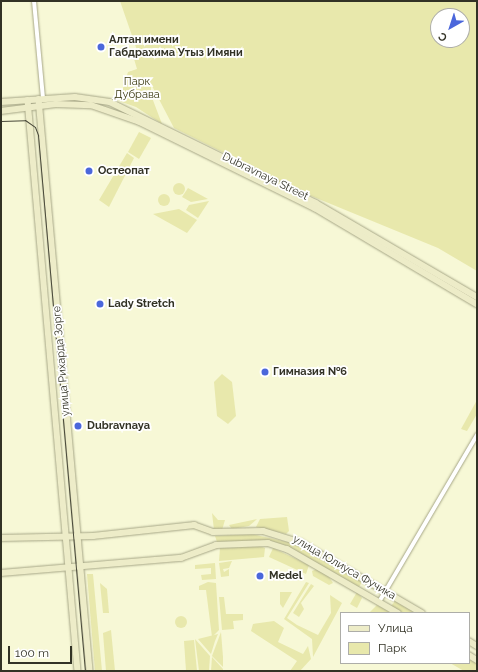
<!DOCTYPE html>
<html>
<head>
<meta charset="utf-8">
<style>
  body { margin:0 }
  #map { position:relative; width:478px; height:672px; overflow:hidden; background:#f7f8d6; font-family:Raleway,sans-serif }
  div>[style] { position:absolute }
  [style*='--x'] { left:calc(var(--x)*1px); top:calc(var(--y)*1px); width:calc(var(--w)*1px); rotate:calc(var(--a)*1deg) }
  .green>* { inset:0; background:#e8e8ac }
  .round { border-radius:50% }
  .roads { filter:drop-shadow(0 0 1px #a7a787) drop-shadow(0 0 1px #a7a787) }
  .street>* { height:4px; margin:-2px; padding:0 2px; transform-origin:2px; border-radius:2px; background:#fff }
  .secondary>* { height:5.5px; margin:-2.75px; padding:0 2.75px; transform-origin:2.75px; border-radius:2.75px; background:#edecc8 }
  .tram>* { height:1px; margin:-0.5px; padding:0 0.5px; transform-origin:0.5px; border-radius:0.5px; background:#49493a }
  .dots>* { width:11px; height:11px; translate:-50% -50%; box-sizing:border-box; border:2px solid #fff; border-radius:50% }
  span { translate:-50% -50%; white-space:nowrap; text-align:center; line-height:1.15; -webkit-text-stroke:3.5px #fff; paint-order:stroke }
  .poi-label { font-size:11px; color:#323225; font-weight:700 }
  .left { translate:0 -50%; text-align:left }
  .park-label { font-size:11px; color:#38370d }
  .street-label { font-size:11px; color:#323225 }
  .frame { position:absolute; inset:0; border:2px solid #323225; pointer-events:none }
  .legend { position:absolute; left:340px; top:612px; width:130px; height:52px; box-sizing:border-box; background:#fff; border:1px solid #adada8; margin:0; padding:5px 7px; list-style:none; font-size:12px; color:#323225 }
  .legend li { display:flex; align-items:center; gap:8px; height:20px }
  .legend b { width:20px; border:1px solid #adada8 }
  .north { position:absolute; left:430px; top:8px; width:40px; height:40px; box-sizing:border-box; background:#fff; border:1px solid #adada8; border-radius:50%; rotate:219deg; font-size:11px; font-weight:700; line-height:16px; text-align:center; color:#323225 }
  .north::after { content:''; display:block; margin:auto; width:14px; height:18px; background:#4b67db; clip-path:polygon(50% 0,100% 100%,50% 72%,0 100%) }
  .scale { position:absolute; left:8px; top:646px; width:64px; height:18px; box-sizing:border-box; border:2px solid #323225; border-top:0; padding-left:5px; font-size:12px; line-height:14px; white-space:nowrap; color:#323225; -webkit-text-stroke:3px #fff; paint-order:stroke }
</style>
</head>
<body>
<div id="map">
  <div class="green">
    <i style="clip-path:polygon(evenodd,120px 1px,477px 1px,477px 271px,438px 248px,304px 193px,174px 128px,151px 84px,151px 95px,162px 124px,136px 107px,119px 101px,128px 72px,137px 69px,134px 59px,139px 56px,120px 1px,438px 16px,462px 16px,462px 40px,438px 40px,438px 16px)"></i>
    <i style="clip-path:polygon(139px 132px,151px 138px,139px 159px,128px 152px)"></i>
    <i style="clip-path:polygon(127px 153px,134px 158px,109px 207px,99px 200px)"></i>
    <i class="round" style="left:173px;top:183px;width:12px;height:12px"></i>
    <i style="clip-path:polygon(188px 188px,208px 199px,191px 202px,182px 197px)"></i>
    <i class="round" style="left:158px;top:194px;width:12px;height:12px"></i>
    <i style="clip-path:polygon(209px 201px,198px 218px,186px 210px,189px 205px)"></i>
    <i style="clip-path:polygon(179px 209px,197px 220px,187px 233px,153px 214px)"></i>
    <i style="clip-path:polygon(222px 374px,232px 382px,236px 416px,228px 424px,217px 416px,214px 382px)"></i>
    <i style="clip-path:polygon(477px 400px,477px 414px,467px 431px,461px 429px)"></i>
    <i style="clip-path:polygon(212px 513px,218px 520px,225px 520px,222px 530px,214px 530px)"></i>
    <i style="clip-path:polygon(287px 517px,289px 531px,286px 534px,256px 527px,260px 519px)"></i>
    <i style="clip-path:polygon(257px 519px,249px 526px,232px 529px,229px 525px)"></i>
    <i style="clip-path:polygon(252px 534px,301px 545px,362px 582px,359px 587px,298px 552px,275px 543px,217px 542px,215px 536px)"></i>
    <i style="clip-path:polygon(260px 546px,265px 548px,264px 557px,219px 561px,220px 548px)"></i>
    <i style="clip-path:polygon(273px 548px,309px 565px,306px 574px,269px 557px)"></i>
    <i style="clip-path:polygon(232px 561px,229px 568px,223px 569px,224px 572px,229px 569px,229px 576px,221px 577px,219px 563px)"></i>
    <i style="clip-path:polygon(215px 563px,216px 579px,202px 580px,201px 575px,211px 574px,211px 568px,195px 569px,195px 565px)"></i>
    <i style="clip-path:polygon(317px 569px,327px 574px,333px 583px,329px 585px,313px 576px,312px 571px)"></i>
    <i style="clip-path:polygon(87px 574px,93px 574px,102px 671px,95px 671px)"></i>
    <i style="clip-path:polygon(208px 582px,216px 583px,219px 630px,212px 637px,206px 590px,199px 590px,199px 586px)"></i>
    <i style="clip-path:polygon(306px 582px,309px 583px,287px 618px,297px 625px,318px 635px,331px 613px,330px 595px,342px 603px,313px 657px,312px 639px,284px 619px)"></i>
    <i style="clip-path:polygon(100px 583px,107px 589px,109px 613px,103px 613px)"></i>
    <i style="clip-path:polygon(311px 584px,314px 586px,301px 603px,304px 609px,299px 617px,293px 613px)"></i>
    <i style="clip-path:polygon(280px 592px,292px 592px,283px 608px,280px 604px)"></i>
    <i style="clip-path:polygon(357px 592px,362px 598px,357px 608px,350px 604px)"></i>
    <i style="clip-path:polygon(219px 597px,224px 597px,226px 614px,243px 614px,243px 620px,233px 621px,234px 629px,222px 630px)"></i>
    <i style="clip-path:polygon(395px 601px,415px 613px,401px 613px,391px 606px)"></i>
    <i style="clip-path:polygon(377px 605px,392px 613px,369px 613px)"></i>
    <i class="round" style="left:175px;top:616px;width:12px;height:12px"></i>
    <i style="clip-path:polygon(274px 621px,284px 628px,278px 642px,303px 654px,308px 646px,311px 659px,300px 671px,290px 671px,297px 661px,251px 631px,253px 624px)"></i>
    <i style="clip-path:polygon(111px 630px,115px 671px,106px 671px,103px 633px)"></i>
    <i style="clip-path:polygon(221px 632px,223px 657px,223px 667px,212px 656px)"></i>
    <i style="clip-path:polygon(218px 634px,215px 641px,211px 654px,198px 639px)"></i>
    <i style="clip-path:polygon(195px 639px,210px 656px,209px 671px,199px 671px)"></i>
    <i style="clip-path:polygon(194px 640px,197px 671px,186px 671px,184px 641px)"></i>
    <i style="clip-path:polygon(212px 657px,223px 669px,223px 671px,211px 671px)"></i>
    <i style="clip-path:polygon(469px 659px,477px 663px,477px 671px,464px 671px,450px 663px,469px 663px)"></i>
  </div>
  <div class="roads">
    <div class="street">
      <i style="--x:34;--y:1;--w:97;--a:84.7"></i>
      <i style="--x:379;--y:602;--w:194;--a:-59.6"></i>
    </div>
    <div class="secondary">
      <i style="--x:39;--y:99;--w:574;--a:84.9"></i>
      <i style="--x:28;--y:100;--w:573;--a:85"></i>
      <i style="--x:1;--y:102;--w:74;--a:-3.9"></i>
      <i style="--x:75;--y:97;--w:35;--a:8"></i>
      <i style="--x:110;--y:102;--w:229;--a:26.1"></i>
      <i style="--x:316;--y:203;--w:186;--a:30.3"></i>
      <i style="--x:1;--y:111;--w:55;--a:-7.3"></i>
      <i style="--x:56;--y:104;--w:35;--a:2"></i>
      <i style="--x:91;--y:105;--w:52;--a:19.1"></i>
      <i style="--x:140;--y:122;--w:195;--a:26.2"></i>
      <i style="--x:315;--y:208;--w:188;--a:30.7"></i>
      <i style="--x:1;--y:538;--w:92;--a:-1.2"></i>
      <i style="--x:93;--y:536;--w:102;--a:-6.2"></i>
      <i style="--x:194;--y:525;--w:20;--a:20"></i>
      <i style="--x:213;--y:532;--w:50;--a:-1.1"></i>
      <i style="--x:263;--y:531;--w:39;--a:17"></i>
      <i style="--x:300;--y:542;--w:141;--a:30.2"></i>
      <i style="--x:1;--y:573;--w:181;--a:-4.8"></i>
      <i style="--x:181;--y:558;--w:37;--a:-20"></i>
      <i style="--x:216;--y:545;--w:52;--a:-2.2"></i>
      <i style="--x:268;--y:543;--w:20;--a:18"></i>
      <i style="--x:287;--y:549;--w:128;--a:30"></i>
      <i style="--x:469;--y:641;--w:9;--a:32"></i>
      <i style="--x:469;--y:655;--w:9;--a:32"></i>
    </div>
  </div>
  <div class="tram">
    <i style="--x:1;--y:121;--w:24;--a:-2"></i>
    <i style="--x:25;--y:120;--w:12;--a:35"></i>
    <i style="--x:35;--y:127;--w:9;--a:69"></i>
    <i style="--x:38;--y:135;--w:538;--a:84.99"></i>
  </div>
  <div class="dots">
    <i style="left:101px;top:47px;background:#4b67db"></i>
    <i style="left:89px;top:171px;background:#4b67db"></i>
    <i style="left:100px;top:304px;background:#4b67db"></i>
    <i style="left:265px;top:372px;background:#4b67db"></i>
    <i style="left:78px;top:426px;background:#4b67db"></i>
    <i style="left:260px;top:576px;background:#4b67db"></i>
  </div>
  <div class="poi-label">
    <span class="left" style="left:109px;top:47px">Алтан имени<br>Габдрахима Утыз Имяни</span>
    <span class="left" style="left:98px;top:171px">Остеопат</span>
    <span class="left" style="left:108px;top:304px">Lady Stretch</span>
    <span class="left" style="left:273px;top:372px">Гимназия №6</span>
    <span class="left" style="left:87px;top:426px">Dubravnaya</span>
    <span class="left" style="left:269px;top:576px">Medel</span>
  </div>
  <div class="park-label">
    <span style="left:137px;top:89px">Парк<br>Дубрава</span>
  </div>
  <div class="street-label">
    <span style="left:265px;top:177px;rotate:26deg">Dubravnaya Street</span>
    <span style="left:62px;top:361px;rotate:-95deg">улица Рихарда Зорге</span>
    <span style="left:344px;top:568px;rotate:30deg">улица Юлиуса Фучика</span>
  </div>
  <div class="frame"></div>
  <ul class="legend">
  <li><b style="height:5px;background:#edecc8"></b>Улица</li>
  <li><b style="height:11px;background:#e8e8ac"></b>Парк</li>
  </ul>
  <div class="north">С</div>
  <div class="scale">100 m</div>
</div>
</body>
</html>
